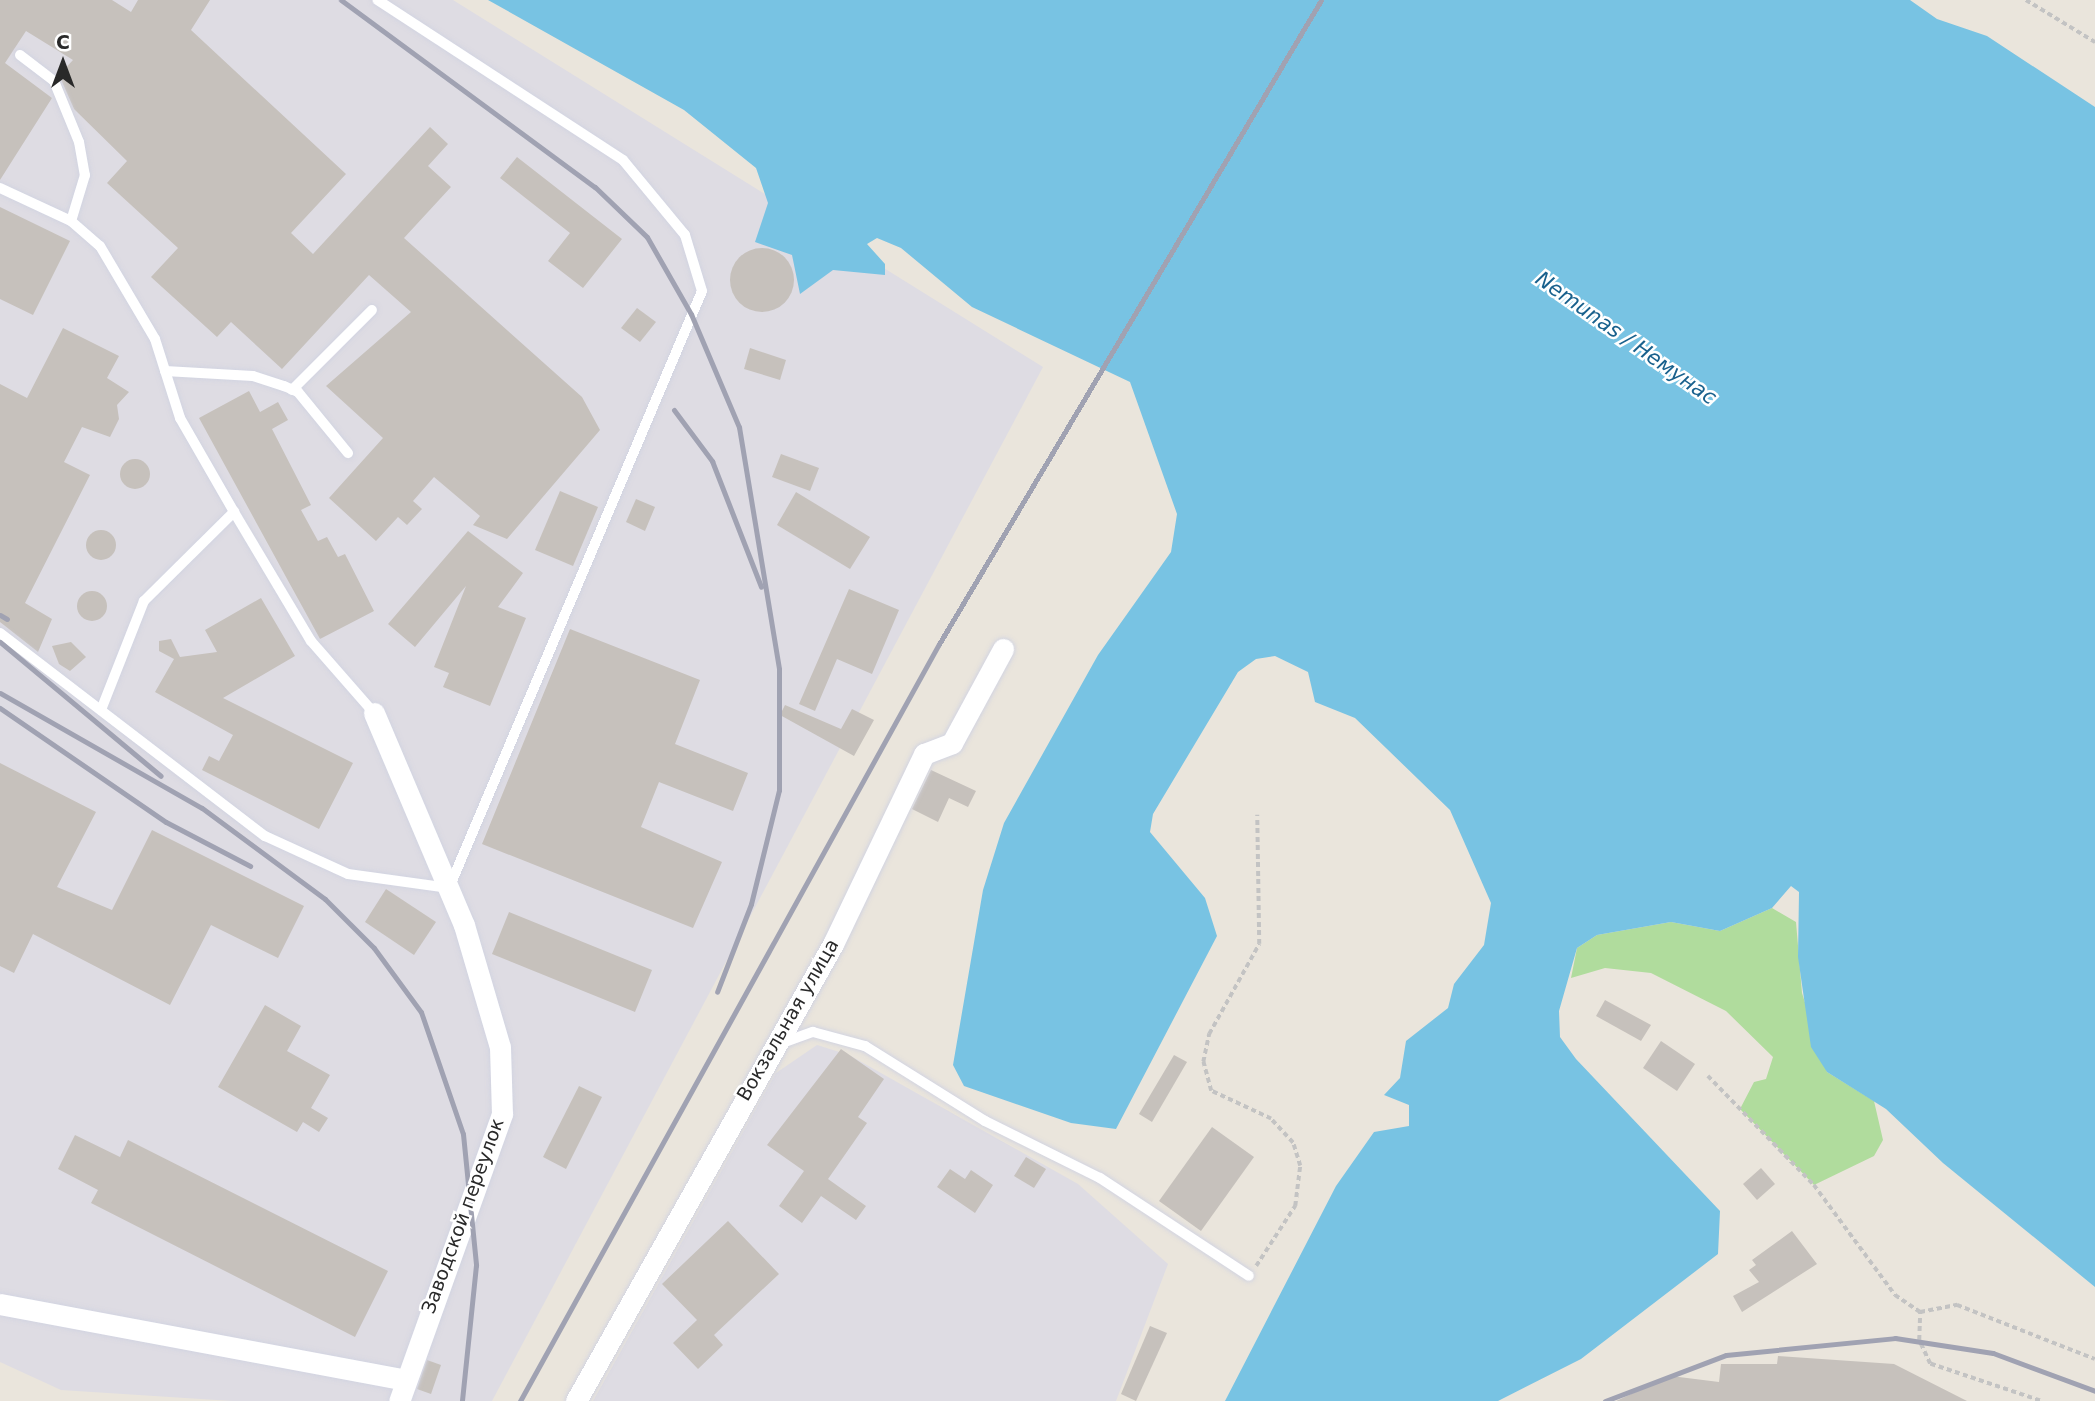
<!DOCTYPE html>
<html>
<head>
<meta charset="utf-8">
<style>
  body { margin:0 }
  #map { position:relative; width:2095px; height:1401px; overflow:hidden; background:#eae5dc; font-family:"DejaVu Sans",sans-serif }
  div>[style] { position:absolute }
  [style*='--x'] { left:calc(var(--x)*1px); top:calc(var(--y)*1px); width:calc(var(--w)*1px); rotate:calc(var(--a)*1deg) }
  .industrial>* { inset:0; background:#dedce3 }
  .green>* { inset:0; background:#b0dc9d }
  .water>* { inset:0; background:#78c3e3 }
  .building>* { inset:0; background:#c6c1bc }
  .round { border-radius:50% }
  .path>* { height:3.5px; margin-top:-1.75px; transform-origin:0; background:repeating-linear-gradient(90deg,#c3c3c3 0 5px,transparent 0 8.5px) }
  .roads { filter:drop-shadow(0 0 2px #d2d4e1) drop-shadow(0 0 2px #d2d4e1) }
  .lane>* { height:10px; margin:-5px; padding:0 5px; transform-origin:5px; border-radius:5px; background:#fff }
  .street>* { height:21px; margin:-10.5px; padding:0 10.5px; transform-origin:10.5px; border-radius:10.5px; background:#fff }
  .rail>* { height:5px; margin:-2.5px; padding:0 2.5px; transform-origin:2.5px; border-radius:2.5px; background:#a0a2b2 }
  span { translate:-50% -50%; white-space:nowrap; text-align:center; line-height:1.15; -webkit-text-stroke:5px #fff; paint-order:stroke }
  .street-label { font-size:19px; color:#292929 }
  .water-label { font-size:21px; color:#19618d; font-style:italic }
  .north { position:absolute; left:28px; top:28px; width:70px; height:70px; -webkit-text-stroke:5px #fff; paint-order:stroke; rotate:0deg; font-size:19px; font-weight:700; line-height:28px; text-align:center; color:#292929 }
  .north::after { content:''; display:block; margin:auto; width:24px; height:32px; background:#292929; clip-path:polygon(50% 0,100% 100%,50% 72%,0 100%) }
</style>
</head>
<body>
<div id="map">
  <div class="industrial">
    <i style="clip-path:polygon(0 0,453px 0,1043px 367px,492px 1401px,232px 1401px,61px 1390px,0 1362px)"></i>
    <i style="clip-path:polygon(817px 1045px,849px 1055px,1078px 1184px,1168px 1264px,1116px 1401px,593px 1401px,776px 1073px)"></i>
  </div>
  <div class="green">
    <i style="clip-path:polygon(1772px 908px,1796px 922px,1802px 993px,1827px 1072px,1874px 1101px,1883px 1140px,1874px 1156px,1814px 1185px,1740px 1109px,1754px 1082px,1766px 1079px,1773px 1057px,1726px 1011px,1651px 973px,1605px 968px,1571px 978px,1577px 948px,1597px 935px,1671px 922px,1720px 931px)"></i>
  </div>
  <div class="water">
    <i style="clip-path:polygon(488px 0,1910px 0,1937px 19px,1987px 36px,2095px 107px,2095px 1287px,1943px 1163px,1886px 1109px,1827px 1072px,1811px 1047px,1798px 957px,1799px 892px,1791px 886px,1772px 908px,1720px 931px,1671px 922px,1597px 935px,1577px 948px,1559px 1011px,1560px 1037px,1576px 1059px,1720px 1211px,1718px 1254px,1581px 1359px,1498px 1401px,1225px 1401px,1336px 1186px,1374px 1132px,1409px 1126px,1409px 1105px,1384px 1095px,1400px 1078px,1406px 1041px,1448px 1008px,1454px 984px,1484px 945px,1491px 903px,1450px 810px,1355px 718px,1315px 702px,1308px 672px,1275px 656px,1256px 659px,1238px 672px,1153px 814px,1150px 832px,1205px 898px,1217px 936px,1116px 1129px,1071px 1123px,964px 1086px,953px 1065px,983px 890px,1004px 823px,1098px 655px,1171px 552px,1177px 514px,1130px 382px,972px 307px,901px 248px,877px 238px,867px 244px,885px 264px,885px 275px,833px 270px,800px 294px,792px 255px,755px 242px,768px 203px,756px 168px,684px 110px)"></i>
  </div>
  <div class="building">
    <i style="clip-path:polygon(0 0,112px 0,131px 12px,138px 0,210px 0,191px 30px,346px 174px,291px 233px,313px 254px,430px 127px,448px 144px,428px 166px,451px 187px,404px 238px,582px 397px,600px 430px,507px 539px,473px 525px,480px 516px,434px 477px,413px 501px,422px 509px,407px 525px,398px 517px,376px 541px,329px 498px,383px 438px,326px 386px,411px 312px,369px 275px,282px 369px,231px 322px,217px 337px,151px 277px,178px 248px,107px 183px,127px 161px,74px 109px,59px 75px,73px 60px,26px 31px,5px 63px,52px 98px,0 180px)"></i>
    <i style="clip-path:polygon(517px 157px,622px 239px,583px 288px,548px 261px,570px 233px,500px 178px)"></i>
    <i style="clip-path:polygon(0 207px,70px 241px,33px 315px,0 299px)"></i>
    <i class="round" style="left:730px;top:248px;width:64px;height:64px"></i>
    <i style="clip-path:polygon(637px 308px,656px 322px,640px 342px,621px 328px)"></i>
    <i style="clip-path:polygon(63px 328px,119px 356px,107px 378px,129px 392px,117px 405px,119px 419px,110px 437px,82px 427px,64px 462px,90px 475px,25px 603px,52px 619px,38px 652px,0 622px,0 384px,27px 398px)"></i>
    <i style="clip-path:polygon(750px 348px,786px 360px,780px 380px,744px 369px)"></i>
    <i style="clip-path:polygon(249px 391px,260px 412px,278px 402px,288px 420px,272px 429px,311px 505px,301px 510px,318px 541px,327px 537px,338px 557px,345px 554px,374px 611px,320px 639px,199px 418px)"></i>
    <i style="clip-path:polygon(781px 454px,819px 468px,810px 491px,772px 477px)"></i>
    <i class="round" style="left:120px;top:459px;width:30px;height:30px"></i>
    <i style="clip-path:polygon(560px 491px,598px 507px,573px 566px,535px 550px)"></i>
    <i style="clip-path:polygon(796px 492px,870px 537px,850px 569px,777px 525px)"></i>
    <i style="clip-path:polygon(636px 499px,655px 507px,645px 531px,626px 522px)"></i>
    <i class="round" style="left:86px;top:530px;width:30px;height:30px"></i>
    <i style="clip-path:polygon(468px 531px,523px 573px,498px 607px,526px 618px,490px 706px,443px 687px,449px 673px,434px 667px,466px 586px,415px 647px,388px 624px)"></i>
    <i style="clip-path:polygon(849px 589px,899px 610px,872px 674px,837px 659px,815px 711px,799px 704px)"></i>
    <i class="round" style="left:77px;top:591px;width:30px;height:30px"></i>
    <i style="clip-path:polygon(261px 598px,295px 656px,223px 698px,353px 763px,319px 829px,202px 770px,209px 756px,219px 761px,233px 735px,155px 692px,174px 659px,159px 651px,159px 641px,171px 639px,180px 657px,217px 652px,205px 630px)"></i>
    <i style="clip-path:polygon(570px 629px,700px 680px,675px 744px,748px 773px,733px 811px,659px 782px,641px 827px,722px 862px,693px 928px,482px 844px)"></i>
    <i style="clip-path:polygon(71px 642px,86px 657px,70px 671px,59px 664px,52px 646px)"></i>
    <i style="clip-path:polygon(785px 705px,841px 729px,852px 709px,874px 720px,854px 756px,780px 715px)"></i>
    <i style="clip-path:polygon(0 763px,96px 812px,57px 887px,112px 910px,152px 830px,304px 906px,278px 958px,211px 925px,170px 1005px,33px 934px,14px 973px,0 966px)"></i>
    <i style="clip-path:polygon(931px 770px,976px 791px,968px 807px,949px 798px,938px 822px,912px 809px)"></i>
    <i style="clip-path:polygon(386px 889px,436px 922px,414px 955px,365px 922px)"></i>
    <i style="clip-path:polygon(509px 912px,652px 970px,635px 1012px,492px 954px)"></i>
    <i style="clip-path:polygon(1605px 1000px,1651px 1025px,1641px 1041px,1596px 1016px)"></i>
    <i style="clip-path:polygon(265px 1005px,301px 1026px,287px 1051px,330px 1075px,311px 1108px,328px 1118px,319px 1132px,303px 1122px,297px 1132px,218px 1087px)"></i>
    <i style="clip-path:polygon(1661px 1041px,1695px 1064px,1677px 1091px,1643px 1068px)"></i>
    <i style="clip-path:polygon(841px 1049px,884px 1079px,858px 1117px,867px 1123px,828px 1179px,866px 1206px,856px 1220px,821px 1196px,802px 1223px,779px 1206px,804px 1171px,767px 1145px)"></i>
    <i style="clip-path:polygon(1174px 1055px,1187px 1062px,1152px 1122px,1139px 1114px)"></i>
    <i style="clip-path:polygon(579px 1086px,602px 1097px,566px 1169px,543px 1157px)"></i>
    <i style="clip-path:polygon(1212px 1127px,1254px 1157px,1201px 1231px,1159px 1201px)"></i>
    <i style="clip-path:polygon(75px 1135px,120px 1157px,128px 1140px,388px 1271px,355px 1337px,91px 1203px,98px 1190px,58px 1169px)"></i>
    <i style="clip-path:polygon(1026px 1157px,1046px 1169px,1034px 1188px,1014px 1176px)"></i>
    <i style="clip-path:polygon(1761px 1168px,1775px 1184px,1757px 1200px,1743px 1184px)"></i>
    <i style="clip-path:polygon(950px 1169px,965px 1179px,971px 1170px,993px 1185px,975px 1213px,937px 1187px)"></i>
    <i style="clip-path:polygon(728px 1221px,779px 1274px,714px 1335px,723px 1345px,698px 1369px,673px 1343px,697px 1320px,662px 1284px)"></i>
    <i style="clip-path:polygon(1792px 1231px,1817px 1264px,1742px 1312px,1733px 1296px,1759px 1282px,1749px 1270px,1756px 1265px,1752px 1260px)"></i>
    <i style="clip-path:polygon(1150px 1326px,1167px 1333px,1136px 1401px,1121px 1394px)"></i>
    <i style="clip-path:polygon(1778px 1356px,1894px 1364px,1967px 1401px,1616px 1401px,1671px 1376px,1719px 1382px,1721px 1364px,1777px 1364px)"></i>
    <i style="clip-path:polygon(427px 1360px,441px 1365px,431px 1394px,417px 1389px)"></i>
  </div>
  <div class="path">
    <i style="--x:2026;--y:0;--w:81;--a:31.3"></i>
    <i style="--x:1708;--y:1076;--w:152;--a:45.8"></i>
    <i style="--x:1814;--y:1185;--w:137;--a:53.6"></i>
    <i style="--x:1895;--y:1295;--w:30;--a:34"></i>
    <i style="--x:1256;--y:1266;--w:72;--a:-57"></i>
    <i style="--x:1295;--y:1206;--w:40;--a:-82.9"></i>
    <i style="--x:1300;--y:1166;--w:24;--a:-107"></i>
    <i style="--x:1293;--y:1143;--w:33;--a:-133"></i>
    <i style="--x:1271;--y:1119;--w:66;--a:-155"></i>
    <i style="--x:1211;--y:1091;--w:30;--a:-105"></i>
    <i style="--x:1203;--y:1062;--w:29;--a:-78"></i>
    <i style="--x:1209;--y:1034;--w:103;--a:-60.9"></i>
    <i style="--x:1259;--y:944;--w:129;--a:-90.9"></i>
    <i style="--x:2040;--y:1401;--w:116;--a:-161.4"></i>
    <i style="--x:1930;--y:1364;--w:26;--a:-115"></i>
    <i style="--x:1919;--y:1340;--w:28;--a:-88"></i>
    <i style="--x:1920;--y:1312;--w:38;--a:-11"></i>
    <i style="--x:1957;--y:1305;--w:148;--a:21.4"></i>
  </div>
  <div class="roads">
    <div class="lane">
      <i style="--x:20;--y:55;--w:43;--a:37.4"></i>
      <i style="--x:54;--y:81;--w:66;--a:67.7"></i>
      <i style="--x:79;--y:142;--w:34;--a:80"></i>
      <i style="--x:85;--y:175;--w:48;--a:106.9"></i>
      <i style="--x:0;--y:188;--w:78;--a:24.9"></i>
      <i style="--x:71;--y:221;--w:38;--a:41"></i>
      <i style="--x:100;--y:246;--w:108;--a:59.4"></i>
      <i style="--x:155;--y:339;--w:83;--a:72.4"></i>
      <i style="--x:180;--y:418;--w:108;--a:60.1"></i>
      <i style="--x:234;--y:512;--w:150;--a:59.2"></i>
      <i style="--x:311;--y:641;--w:96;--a:48.8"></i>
      <i style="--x:165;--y:371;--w:88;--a:3.3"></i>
      <i style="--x:253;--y:376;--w:33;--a:18"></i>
      <i style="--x:284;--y:386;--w:15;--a:23"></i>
      <i style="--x:298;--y:392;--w:79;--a:50.7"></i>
      <i style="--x:292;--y:390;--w:113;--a:-45"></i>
      <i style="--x:0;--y:633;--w:334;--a:37.5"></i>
      <i style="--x:265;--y:836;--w:91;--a:24.6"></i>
      <i style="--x:348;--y:874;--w:102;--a:7.9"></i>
      <i style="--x:449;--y:888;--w:648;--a:-67.03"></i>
      <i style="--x:702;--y:291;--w:59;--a:-106.9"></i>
      <i style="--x:685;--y:235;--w:97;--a:-129.6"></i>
      <i style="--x:623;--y:160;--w:293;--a:-146.9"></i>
      <i style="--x:101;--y:710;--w:117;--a:-68.5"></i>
      <i style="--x:144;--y:601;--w:127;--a:-44.7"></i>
      <i style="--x:782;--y:1043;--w:33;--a:-20"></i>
      <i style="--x:813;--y:1032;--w:54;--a:15.1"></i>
      <i style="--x:865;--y:1046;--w:142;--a:32"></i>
      <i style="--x:985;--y:1121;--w:128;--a:26.4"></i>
      <i style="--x:1100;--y:1178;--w:178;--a:33.3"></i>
    </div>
    <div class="street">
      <i style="--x:374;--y:713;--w:230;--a:67"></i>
      <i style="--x:464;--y:925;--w:127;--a:73.6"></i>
      <i style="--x:500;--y:1047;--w:67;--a:88.3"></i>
      <i style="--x:502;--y:1114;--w:305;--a:109.7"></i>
      <i style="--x:0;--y:1304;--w:409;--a:10.6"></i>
      <i style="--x:576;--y:1401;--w:524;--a:-60.65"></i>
      <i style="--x:833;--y:944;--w:211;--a:-64.4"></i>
      <i style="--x:924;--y:754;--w:30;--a:-21"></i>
      <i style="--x:952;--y:743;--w:107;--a:-61.5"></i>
    </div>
  </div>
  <div class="rail">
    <i style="--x:341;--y:0;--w:315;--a:36.4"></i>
    <i style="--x:595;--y:187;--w:72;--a:43.9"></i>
    <i style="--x:647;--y:237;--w:89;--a:60.3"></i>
    <i style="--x:691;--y:314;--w:123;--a:67"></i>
    <i style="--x:739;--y:427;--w:245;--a:80.6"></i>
    <i style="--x:779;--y:669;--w:121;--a:90"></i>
    <i style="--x:779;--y:790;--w:117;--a:103.8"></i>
    <i style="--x:751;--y:904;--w:94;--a:111.1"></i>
    <i style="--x:674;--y:410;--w:64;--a:53.3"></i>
    <i style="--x:712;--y:461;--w:135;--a:68.7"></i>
    <i style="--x:0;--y:615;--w:8;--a:30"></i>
    <i style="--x:0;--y:642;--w:209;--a:39.8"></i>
    <i style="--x:0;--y:693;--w:232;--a:29.7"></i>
    <i style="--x:202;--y:808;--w:153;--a:36.5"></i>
    <i style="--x:325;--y:899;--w:69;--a:45"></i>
    <i style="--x:374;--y:948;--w:79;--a:53.7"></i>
    <i style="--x:421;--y:1012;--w:129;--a:71"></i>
    <i style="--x:463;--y:1134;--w:132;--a:84.3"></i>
    <i style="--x:476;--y:1265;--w:137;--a:95.9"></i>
    <i style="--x:0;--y:708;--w:201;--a:34.5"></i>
    <i style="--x:166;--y:822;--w:95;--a:27.6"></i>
    <i style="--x:520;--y:1401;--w:865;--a:-61.04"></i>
    <i style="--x:939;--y:644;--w:749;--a:-59.32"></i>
    <i style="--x:1605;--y:1401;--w:129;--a:-20.8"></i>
    <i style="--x:1726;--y:1355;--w:170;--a:-5.7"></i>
    <i style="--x:1895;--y:1338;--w:99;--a:8.7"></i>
    <i style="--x:1993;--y:1353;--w:109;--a:20.4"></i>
  </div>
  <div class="street-label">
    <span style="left:788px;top:1020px;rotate:-60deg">Вокзальная улица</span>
    <span style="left:463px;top:1216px;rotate:-70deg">Заводской переулок</span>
  </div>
  <div class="water-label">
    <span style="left:1626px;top:338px;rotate:35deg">Nemunas / Немунас</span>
  </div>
  <div class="north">С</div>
</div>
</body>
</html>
